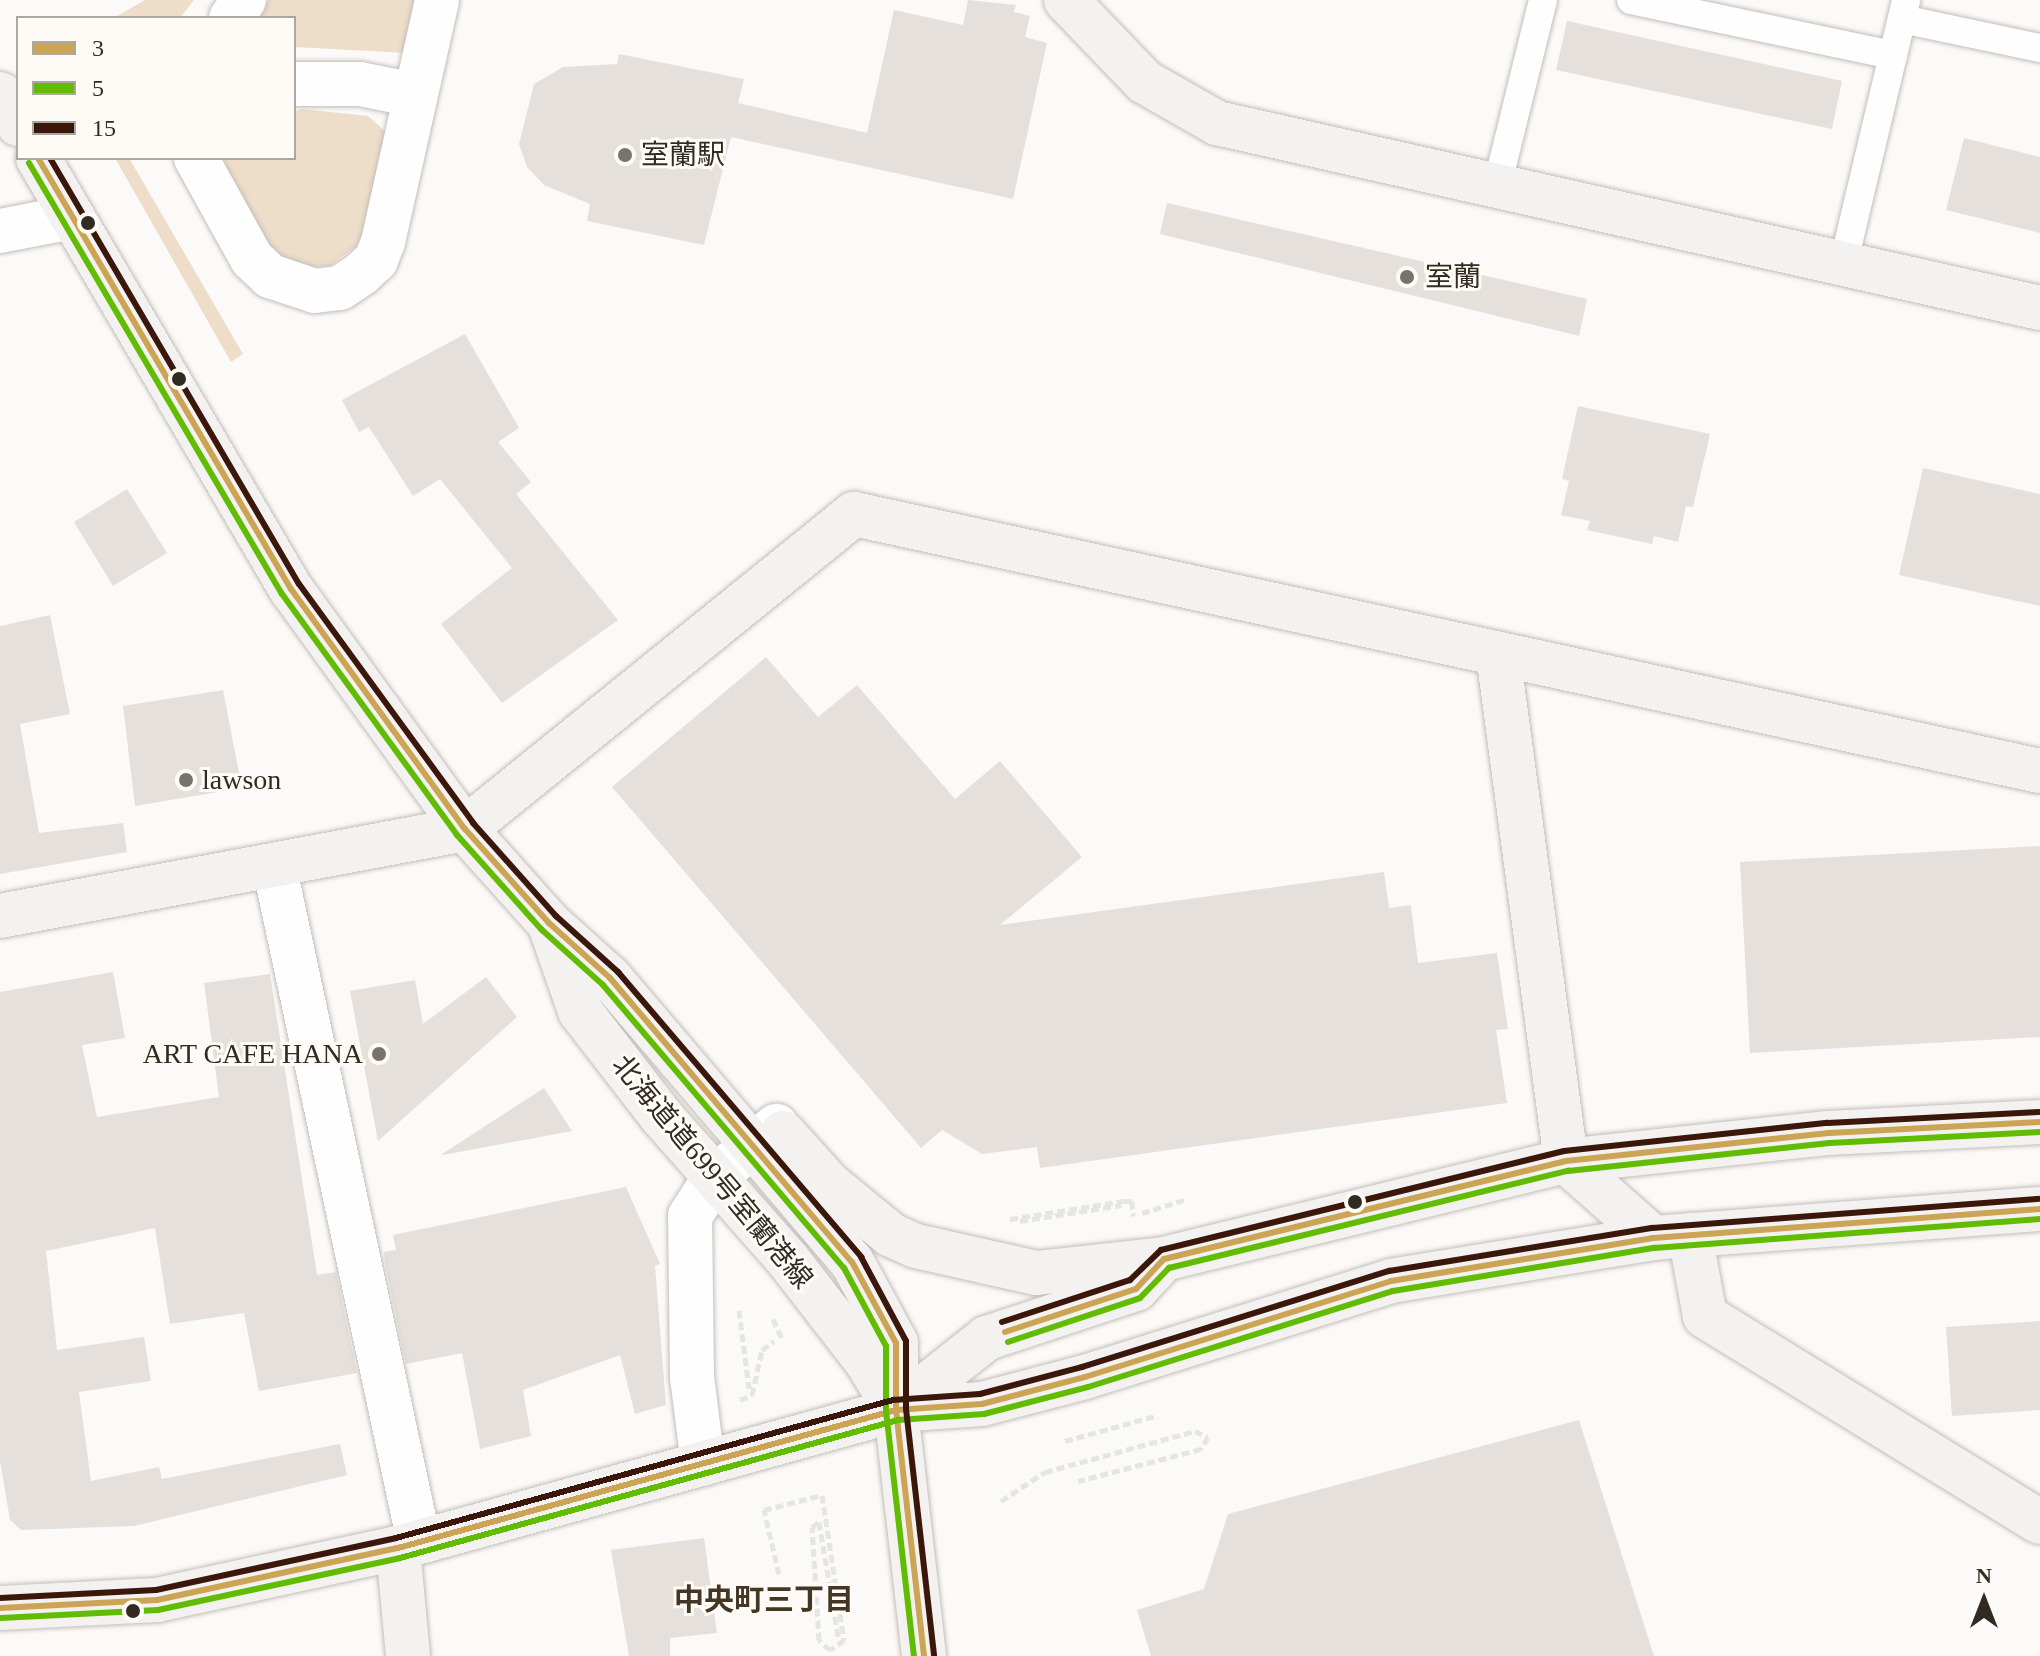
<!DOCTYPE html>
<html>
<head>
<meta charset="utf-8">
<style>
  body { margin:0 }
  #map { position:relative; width:2040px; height:1656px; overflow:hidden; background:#fcfaf8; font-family:"Times New Roman","Noto Sans JP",serif }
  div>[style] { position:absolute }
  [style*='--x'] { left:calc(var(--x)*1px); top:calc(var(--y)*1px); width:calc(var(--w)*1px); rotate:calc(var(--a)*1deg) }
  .green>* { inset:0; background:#edddc9 }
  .building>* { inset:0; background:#e5e0db }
  .path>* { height:5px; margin-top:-2.5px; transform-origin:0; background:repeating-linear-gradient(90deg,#e5e5e4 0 8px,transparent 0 12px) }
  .roads { filter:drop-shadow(0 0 2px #c2beb9) drop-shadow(0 0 2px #c2beb9) }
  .lane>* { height:28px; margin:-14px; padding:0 14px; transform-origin:14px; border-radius:14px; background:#fffefe }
  .street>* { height:44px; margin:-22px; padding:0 22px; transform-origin:22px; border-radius:22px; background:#fffefe }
  .secondary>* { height:44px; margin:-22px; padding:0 22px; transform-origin:22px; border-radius:22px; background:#f4f2f0 }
  .bus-1>* { height:6px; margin:-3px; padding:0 3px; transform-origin:3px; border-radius:3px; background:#cca455 }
  .bus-2>* { height:6px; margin:-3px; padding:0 3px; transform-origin:3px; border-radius:3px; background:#61bc03 }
  .bus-3>* { height:6px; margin:-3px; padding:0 3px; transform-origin:3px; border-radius:3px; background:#3b170b }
  .dots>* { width:22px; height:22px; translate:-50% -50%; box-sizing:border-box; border:4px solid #fefbf6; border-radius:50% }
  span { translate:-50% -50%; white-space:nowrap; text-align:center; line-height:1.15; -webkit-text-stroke:6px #fefbf6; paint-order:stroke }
  .poi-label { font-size:28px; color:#312b22 }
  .left { translate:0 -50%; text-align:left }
  .right { translate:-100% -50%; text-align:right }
  .street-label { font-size:28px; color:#312b22 }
  .neighbourhood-label { font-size:30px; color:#433624; font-weight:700 }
  .legend { position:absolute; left:16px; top:16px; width:280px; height:144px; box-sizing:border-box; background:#fefbf6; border:2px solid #aca8a1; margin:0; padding:10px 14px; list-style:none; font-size:24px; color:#312b22 }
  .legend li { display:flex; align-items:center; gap:16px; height:40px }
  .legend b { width:40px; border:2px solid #aca8a1 }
  .north { position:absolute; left:1944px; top:1560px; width:80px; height:80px; -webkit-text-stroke:6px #fefbf6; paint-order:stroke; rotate:0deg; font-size:22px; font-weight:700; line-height:32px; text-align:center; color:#312b22 }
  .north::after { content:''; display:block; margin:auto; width:28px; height:36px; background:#312b22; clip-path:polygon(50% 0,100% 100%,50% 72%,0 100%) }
</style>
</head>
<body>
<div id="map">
  <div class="green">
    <i style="clip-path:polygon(145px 0,194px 0,180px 18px,114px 18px)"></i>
    <i style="clip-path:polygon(268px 0,420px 0,407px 53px,294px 47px,294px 18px,255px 18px)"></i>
    <i style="clip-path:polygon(302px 109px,368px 116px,387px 133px,361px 243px,329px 266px,310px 267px,275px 256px,219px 166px,221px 158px,294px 158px,294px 112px)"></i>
    <i style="clip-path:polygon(115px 158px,129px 158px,243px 354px,231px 362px)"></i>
  </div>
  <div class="building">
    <i style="clip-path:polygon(968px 0,1016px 5px,1014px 12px,1030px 16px,1025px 37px,1047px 43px,1013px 199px,731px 137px,704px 245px,587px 221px,590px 204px,544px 185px,527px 167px,519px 144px,534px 84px,563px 67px,617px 64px,619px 54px,744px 79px,738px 103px,867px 133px,894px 10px,963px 25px)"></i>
    <i style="clip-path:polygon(1567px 21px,1842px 81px,1832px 129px,1556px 70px)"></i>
    <i style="clip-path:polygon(1964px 138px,2040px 157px,2040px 233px,1946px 210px)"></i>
    <i style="clip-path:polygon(1167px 203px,1587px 299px,1579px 336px,1160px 234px)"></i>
    <i style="clip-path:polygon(465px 334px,519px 428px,498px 442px,531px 482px,516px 494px,618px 620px,502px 703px,441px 624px,512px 568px,440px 479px,413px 496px,369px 427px,359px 432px,342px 400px)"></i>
    <i style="clip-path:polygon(1578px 406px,1710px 434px,1693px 507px,1686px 506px,1678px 542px,1654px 536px,1652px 544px,1587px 530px,1590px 521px,1561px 515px,1569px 481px,1562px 479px)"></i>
    <i style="clip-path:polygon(1923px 468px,2040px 494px,2040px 606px,1899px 575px)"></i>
    <i style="clip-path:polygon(127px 489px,167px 553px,113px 586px,74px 522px)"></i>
    <i style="clip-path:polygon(50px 615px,70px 714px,20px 724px,39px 833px,123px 823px,127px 852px,0 874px,0 626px)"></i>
    <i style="clip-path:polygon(766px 657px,818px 717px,857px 685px,955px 799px,1000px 761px,1082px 857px,1000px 925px,1384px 872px,1389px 908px,1411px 905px,1418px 963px,1497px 953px,1508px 1029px,1496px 1030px,1507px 1103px,1040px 1168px,1037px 1147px,982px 1154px,942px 1130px,921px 1148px,612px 787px)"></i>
    <i style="clip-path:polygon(223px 690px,242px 788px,135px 806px,123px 706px)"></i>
    <i style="clip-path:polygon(2040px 846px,2040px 1037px,1750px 1053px,1740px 862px)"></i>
    <i style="clip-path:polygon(113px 972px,125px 1038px,82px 1045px,97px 1117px,219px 1097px,204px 983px,270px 974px,317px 1275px,336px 1272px,357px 1373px,259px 1391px,244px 1313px,170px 1324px,155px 1228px,46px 1251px,57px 1350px,144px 1337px,151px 1381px,79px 1392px,91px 1481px,159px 1467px,162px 1479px,340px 1444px,347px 1475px,134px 1526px,21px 1530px,10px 1520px,0 1461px,0 992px)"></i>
    <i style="clip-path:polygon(486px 977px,517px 1017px,378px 1141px,350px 991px,415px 980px,423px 1024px)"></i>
    <i style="clip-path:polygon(544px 1088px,572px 1131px,443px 1155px,442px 1154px)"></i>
    <i style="clip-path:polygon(626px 1187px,660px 1264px,655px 1266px,666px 1405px,635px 1414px,620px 1355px,523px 1390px,531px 1436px,480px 1449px,462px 1353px,406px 1364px,385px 1264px,384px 1252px,396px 1250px,393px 1235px)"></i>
    <i style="clip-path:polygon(2040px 1321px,2040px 1410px,1952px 1416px,1946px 1327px)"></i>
    <i style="clip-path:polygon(1579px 1420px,1654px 1656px,1151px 1656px,1137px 1610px,1204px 1589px,1228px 1514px)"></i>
    <i style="clip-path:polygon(704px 1538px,717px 1633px,670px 1638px,670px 1656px,629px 1656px,611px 1550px)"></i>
  </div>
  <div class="path">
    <i style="--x:1142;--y:1213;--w:47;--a:-17.3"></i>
    <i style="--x:1010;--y:1219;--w:115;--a:-9"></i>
    <i style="--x:1124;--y:1201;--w:8;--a:0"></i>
    <i style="--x:1132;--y:1201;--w:15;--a:86"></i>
    <i style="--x:1020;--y:1221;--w:103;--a:-8.9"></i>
    <i style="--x:739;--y:1310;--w:79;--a:82.7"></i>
    <i style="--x:773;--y:1319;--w:21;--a:65"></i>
    <i style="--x:740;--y:1400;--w:13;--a:-23"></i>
    <i style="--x:752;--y:1395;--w:46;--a:-77.5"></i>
    <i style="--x:762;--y:1350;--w:15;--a:-37"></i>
    <i style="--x:1065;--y:1441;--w:93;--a:-15.5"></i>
    <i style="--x:1001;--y:1501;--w:53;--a:-33.4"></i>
    <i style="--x:1045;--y:1472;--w:156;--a:-15.3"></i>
    <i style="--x:1195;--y:1431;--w:14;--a:25"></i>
    <i style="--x:1208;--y:1437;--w:14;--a:120"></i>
    <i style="--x:1201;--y:1449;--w:127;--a:165.4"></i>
    <i style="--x:779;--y:1574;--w:66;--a:-103.2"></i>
    <i style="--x:764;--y:1510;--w:60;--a:-14.5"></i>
    <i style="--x:822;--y:1495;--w:147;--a:81.4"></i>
    <i style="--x:844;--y:1640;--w:17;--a:144"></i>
    <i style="--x:830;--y:1650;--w:15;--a:-138"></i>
    <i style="--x:819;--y:1640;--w:113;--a:-93.5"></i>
    <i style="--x:812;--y:1527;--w:9;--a:-36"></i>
    <i style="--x:819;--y:1522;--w:116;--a:80.5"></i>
  </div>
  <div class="roads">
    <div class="lane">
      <i style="--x:1631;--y:0;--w:268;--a:11.9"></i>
      <i style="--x:1902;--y:19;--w:141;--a:11.9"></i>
      <i style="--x:1498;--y:182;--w:187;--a:-76.1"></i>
      <i style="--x:1844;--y:261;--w:268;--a:-76.6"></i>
    </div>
    <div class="street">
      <i style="--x:231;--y:18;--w:22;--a:-54"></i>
      <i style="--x:294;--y:84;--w:66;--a:0"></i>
      <i style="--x:360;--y:84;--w:56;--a:11.3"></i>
      <i style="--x:196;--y:158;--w:115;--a:61"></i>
      <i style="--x:252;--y:259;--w:25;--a:43"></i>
      <i style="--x:270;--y:276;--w:47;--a:18.4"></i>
      <i style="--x:315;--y:291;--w:25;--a:-7"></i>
      <i style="--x:340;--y:288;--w:27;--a:-34"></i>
      <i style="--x:362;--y:273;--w:19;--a:-43"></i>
      <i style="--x:376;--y:260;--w:19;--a:-69"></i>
      <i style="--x:383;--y:242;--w:248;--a:-77.4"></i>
      <i style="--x:0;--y:231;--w:73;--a:-11"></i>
      <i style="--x:274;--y:865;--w:692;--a:77.91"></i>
      <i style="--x:703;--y:1464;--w:88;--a:-97.2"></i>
      <i style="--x:692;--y:1377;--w:161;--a:-90.7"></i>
      <i style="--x:690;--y:1216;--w:46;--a:-57.3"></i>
      <i style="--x:715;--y:1177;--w:80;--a:-39.9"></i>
    </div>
    <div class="secondary">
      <i style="--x:1066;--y:0;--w:114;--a:46.1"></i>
      <i style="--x:1145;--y:82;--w:83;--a:29.7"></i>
      <i style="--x:1217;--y:123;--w:844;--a:12.67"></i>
      <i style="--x:0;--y:94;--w:35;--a:59"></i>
      <i style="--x:38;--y:158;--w:500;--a:59.6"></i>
      <i style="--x:291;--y:589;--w:296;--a:54.1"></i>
      <i style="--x:465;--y:829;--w:126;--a:48.2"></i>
      <i style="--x:549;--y:923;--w:82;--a:42"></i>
      <i style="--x:610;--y:978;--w:373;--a:49.6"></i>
      <i style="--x:852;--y:1262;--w:92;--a:61.5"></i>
      <i style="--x:896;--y:1343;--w:67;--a:90"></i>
      <i style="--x:896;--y:1410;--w:248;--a:83.5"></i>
      <i style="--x:1498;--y:654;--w:512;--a:82.36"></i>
      <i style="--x:1566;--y:1161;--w:116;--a:41.5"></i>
      <i style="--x:0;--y:916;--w:473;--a:-10.6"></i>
      <i style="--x:465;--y:829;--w:501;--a:-39"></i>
      <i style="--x:854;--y:514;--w:1214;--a:12.23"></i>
      <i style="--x:551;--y:928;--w:88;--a:70.7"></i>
      <i style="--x:580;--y:1011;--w:134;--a:52.3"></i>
      <i style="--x:662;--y:1117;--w:191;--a:48.6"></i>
      <i style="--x:788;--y:1260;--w:129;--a:52.2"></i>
      <i style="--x:867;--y:1362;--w:56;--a:58.9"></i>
      <i style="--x:783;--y:1133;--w:69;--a:48"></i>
      <i style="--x:829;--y:1184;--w:80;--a:39.4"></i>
      <i style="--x:891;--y:1235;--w:27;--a:24"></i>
      <i style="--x:916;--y:1246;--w:123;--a:12.7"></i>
      <i style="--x:1036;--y:1273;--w:129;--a:-6.2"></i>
      <i style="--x:1164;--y:1259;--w:414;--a:-13.7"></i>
      <i style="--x:1566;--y:1161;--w:264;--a:-6.1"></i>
      <i style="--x:1829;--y:1133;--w:211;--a:-3"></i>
      <i style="--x:1690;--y:1235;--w:82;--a:79.5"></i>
      <i style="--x:1705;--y:1316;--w:393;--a:31.6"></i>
      <i style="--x:896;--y:1410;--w:116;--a:-38.4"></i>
      <i style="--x:987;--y:1338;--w:157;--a:-18.2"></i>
      <i style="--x:1136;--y:1289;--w:40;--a:-47"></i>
      <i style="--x:398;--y:1548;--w:108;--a:84.7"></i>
      <i style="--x:0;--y:1608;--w:157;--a:-2.9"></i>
      <i style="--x:157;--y:1600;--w:247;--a:-12.2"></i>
      <i style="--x:398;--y:1548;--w:517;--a:-15.49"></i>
      <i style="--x:896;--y:1410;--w:86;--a:-4"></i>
      <i style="--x:982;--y:1404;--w:106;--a:-14.7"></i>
      <i style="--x:1085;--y:1377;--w:321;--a:-17.4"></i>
      <i style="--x:1391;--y:1281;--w:266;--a:-9.3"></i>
      <i style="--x:1653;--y:1238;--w:388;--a:-4.3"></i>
    </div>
  </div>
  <div class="bus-1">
    <i style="--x:38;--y:158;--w:500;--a:59.6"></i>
    <i style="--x:291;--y:589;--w:296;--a:54.1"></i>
    <i style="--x:465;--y:829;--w:126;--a:48.2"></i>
    <i style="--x:549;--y:923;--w:82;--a:42"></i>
    <i style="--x:610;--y:978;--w:373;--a:49.6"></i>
    <i style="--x:852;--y:1262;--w:92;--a:61.5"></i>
    <i style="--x:896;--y:1343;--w:67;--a:90"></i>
    <i style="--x:896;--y:1410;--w:248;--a:83.5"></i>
    <i style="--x:1005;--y:1332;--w:138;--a:-18.2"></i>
    <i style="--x:1136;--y:1289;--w:41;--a:-47"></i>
    <i style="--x:1164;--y:1259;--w:414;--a:-13.7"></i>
    <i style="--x:1566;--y:1161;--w:264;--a:-6.1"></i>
    <i style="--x:1829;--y:1133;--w:211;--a:-3"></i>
    <i style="--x:0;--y:1608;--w:157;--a:-2.9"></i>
    <i style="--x:157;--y:1600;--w:247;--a:-12.2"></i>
    <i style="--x:398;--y:1548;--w:517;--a:-15.49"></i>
    <i style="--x:896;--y:1410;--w:86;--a:-4"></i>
    <i style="--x:982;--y:1404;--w:106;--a:-14.7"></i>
    <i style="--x:1085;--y:1377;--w:321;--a:-17.4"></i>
    <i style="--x:1391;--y:1281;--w:266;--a:-9.3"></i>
    <i style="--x:1653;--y:1238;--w:388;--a:-4.3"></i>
  </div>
  <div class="bus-2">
    <i style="--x:29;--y:163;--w:500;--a:59.6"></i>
    <i style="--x:282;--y:594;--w:298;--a:54"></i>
    <i style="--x:457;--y:835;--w:127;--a:48.2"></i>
    <i style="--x:542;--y:930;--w:82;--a:42"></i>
    <i style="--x:603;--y:985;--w:372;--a:49.6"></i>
    <i style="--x:844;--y:1268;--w:89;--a:61.7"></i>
    <i style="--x:886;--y:1346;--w:65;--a:90"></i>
    <i style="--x:886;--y:1411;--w:247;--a:83.5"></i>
    <i style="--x:1008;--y:1342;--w:139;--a:-18.4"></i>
    <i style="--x:1140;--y:1298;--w:42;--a:-46"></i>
    <i style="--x:1169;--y:1268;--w:411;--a:-13.7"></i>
    <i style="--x:1568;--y:1171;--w:263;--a:-6.1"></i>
    <i style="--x:1830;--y:1143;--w:210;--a:-3"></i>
    <i style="--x:1;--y:1618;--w:157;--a:-2.9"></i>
    <i style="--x:158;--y:1610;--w:248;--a:-12.1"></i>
    <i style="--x:400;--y:1558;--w:517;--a:-15.49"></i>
    <i style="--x:898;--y:1420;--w:86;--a:-4"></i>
    <i style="--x:984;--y:1414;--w:107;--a:-14.6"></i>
    <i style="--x:1088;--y:1387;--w:320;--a:-17.5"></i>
    <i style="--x:1393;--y:1291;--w:265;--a:-9.4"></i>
    <i style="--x:1654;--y:1248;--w:387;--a:-4.3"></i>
  </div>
  <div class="bus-3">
    <i style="--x:50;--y:158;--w:493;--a:59.7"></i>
    <i style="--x:299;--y:584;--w:296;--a:53.9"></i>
    <i style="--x:473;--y:823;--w:125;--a:48.3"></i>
    <i style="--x:556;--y:916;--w:84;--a:42.1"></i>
    <i style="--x:618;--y:972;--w:375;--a:49.5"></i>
    <i style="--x:861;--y:1257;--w:95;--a:61.8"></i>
    <i style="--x:906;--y:1341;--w:68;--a:90"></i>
    <i style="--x:906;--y:1409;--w:248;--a:83.5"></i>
    <i style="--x:1002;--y:1322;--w:135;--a:-18.2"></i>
    <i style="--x:1130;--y:1280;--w:43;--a:-44.1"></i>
    <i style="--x:1161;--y:1250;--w:415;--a:-13.8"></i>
    <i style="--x:1564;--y:1151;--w:265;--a:-6.1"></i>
    <i style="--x:1828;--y:1123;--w:211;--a:-3"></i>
    <i style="--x:0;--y:1598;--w:156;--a:-2.9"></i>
    <i style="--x:156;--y:1590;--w:246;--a:-12.2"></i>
    <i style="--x:396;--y:1538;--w:516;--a:-15.52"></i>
    <i style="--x:893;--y:1400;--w:87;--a:-3.9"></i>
    <i style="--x:980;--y:1394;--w:106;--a:-14.8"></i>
    <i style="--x:1082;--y:1367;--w:322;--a:-17.4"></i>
    <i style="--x:1389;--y:1271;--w:266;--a:-9.3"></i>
    <i style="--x:1652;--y:1228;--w:388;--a:-4.3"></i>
  </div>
  <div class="dots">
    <i style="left:625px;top:155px;background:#78736d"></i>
    <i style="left:88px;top:223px;background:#312b22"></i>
    <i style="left:1407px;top:277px;background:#78736d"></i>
    <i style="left:179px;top:379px;background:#312b22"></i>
    <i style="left:186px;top:780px;background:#78736d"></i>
    <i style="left:379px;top:1054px;background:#78736d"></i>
    <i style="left:1355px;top:1202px;background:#312b22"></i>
    <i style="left:133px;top:1611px;background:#312b22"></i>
  </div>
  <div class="poi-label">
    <span class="left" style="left:641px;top:155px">室蘭駅</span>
    <span class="left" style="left:1425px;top:277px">室蘭</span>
    <span class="left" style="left:202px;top:780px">lawson</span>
    <span class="right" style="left:363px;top:1054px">ART CAFE HANA</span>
  </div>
  <div class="street-label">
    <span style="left:712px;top:1172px;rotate:50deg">北海道道699号室蘭港線</span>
  </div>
  <div class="neighbourhood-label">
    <span style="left:764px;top:1600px">中央町三丁目</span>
  </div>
  <ul class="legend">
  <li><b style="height:10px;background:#cca455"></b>3</li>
  <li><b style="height:10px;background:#61bc03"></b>5</li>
  <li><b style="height:10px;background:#3b170b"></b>15</li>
  </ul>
  <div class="north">N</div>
</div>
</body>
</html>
